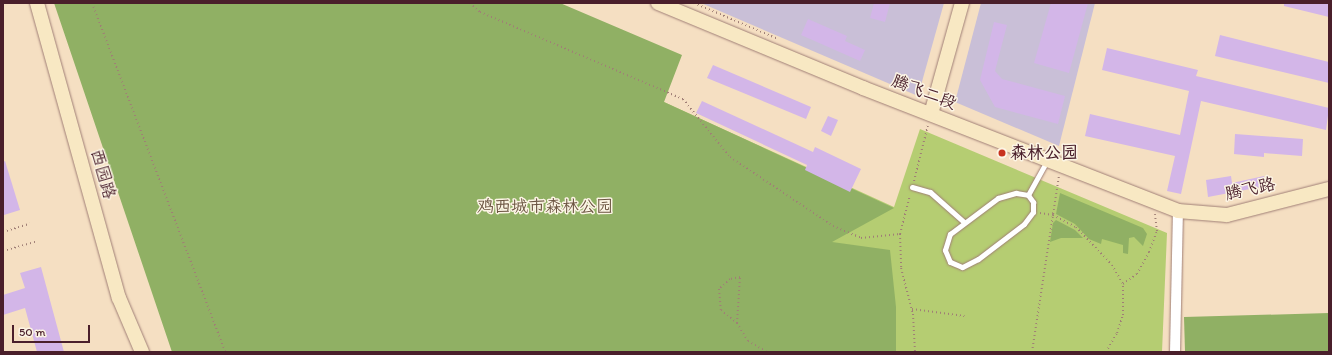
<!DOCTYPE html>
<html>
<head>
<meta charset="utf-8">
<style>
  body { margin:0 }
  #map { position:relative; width:1332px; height:355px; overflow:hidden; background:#f5dfc2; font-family:Itim,"LXGW WenKai TC",sans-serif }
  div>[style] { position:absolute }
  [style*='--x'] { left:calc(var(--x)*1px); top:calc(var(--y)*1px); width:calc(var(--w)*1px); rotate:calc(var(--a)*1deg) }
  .industrial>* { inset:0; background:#c9bfd7 }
  .green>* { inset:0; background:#b5cd72 }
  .forest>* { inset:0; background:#90b064 }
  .building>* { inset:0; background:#d3b6e8 }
  .path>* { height:2px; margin-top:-1px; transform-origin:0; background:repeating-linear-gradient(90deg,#a07f76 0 1px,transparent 0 4px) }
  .roads { filter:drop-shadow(0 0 1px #a07f76) drop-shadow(0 0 1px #a07f76) }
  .lane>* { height:5px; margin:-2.5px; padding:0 2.5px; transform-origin:2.5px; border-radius:2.5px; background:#fff }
  .street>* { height:10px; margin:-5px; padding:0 5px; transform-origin:5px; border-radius:5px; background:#fff }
  .secondary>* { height:14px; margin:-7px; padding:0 7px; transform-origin:7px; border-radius:7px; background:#f8e8c3 }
  .dots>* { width:11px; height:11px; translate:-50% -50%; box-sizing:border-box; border:2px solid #fcf5e5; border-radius:50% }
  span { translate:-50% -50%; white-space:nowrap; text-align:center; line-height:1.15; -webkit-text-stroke:3px #fcf5e5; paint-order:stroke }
  .street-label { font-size:17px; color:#4a1f2b }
  .poi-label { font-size:17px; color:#4a1f2b; font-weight:700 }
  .left { translate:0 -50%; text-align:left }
  .park-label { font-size:17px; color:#6a5340 }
  .frame { position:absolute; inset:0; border:4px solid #4a1f2b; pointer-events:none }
  .scale { position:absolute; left:12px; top:325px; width:78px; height:18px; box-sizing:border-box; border:2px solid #4a1f2b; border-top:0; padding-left:5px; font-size:12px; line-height:14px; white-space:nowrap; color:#4a1f2b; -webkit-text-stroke:3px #fcf5e5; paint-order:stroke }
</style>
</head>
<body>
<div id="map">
  <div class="industrial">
    <i style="clip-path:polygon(701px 3px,944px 3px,918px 96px)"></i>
    <i style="clip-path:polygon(981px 3px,1095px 3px,1059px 146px,955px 102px)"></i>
  </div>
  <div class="green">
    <i style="clip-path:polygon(447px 3px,894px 207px,920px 129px,1167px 233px,1162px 352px,399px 352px)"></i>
  </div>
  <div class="forest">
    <i style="clip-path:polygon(54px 3px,560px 3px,682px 55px,664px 102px,894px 208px,832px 242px,890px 250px,896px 307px,896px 352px,172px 352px)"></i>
    <i style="clip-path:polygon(1060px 193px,1143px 228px,1147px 234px,1143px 246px,1134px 237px,1129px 238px,1128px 254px,1123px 253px,1123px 245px,1102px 239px,1101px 244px,1089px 239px,1075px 224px,1056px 214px)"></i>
    <i style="clip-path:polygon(1056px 220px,1075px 230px,1083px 238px,1061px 238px,1050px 242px,1053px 223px)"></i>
    <i style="clip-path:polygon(1329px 313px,1329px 352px,1185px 352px,1184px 317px)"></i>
  </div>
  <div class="building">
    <i style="clip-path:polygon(874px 3px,890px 3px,885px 22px,870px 18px)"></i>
    <i style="clip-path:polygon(1051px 3px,1088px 3px,1069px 73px,1034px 63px)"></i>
    <i style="clip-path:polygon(1284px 3px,1329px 3px,1329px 17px,1284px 6px)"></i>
    <i style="clip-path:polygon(808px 19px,847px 36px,845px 41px,865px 50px,860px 61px,801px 35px)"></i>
    <i style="clip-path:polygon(994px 22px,1007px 25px,995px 71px,1002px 79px,1065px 96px,1058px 124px,995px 107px,980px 80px)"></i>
    <i style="clip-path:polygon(1220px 35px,1329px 62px,1329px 83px,1215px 56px)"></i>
    <i style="clip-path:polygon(1107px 48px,1198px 70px,1196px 76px,1329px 108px,1326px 130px,1201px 101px,1181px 194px,1167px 191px,1175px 156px,1085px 136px,1090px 114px,1180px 135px,1189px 91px,1102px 70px)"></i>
    <i style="clip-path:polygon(713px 65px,811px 107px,806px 119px,707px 78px)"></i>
    <i style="clip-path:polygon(702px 101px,813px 152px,815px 147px,861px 169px,850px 192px,805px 170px,807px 165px,696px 113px)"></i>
    <i style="clip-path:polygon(828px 116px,838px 120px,831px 136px,821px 131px)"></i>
    <i style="clip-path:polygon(1235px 134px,1303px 139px,1302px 156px,1264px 153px,1264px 157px,1234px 154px)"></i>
    <i style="clip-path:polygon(5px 161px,20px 210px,4px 215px,3px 162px)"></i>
    <i style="clip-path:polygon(1231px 176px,1232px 183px,1264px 176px,1266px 186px,1208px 197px,1206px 180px)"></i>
    <i style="clip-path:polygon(41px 267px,64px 352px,37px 352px,25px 308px,3px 315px,3px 295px,25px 288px,20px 273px)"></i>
  </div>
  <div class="path">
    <i style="--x:92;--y:3;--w:373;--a:69.1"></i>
    <i style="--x:470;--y:3;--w:13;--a:42"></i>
    <i style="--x:480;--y:12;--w:221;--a:23.2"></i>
    <i style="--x:683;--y:99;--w:75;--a:51"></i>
    <i style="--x:730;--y:157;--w:124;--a:33.8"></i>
    <i style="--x:833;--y:226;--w:30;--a:23"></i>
    <i style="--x:861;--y:238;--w:39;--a:-6"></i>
    <i style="--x:900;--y:234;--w:40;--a:-75.6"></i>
    <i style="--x:694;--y:3;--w:91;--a:23.2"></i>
    <i style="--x:914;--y:181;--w:58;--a:-76"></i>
    <i style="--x:1040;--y:213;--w:13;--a:9"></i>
    <i style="--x:1053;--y:215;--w:26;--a:28"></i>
    <i style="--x:1076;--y:227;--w:52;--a:46.5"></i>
    <i style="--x:1112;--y:265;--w:22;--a:60"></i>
    <i style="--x:3;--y:232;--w:28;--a:-17"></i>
    <i style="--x:900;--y:234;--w:34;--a:88"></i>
    <i style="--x:901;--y:268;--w:48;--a:75.4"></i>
    <i style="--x:913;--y:314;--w:38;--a:87"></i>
    <i style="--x:3;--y:251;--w:35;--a:-16"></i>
    <i style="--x:912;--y:309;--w:53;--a:7.5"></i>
    <i style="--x:737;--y:323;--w:46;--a:-86.3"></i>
    <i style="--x:740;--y:277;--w:10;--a:169"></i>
    <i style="--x:730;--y:279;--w:15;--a:138"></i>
    <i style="--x:719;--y:289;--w:21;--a:85"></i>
    <i style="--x:721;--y:310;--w:21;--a:39"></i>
    <i style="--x:737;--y:323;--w:21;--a:59"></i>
    <i style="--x:748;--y:341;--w:22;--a:30"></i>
    <i style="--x:1032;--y:352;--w:178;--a:-81.3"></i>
    <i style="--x:1106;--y:352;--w:22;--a:-60"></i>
    <i style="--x:1117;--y:333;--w:19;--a:-72"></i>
    <i style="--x:1123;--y:315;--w:31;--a:-90"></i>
    <i style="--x:1123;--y:284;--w:17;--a:-36"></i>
    <i style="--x:1137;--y:274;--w:25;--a:-61"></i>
    <i style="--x:1149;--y:252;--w:22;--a:-69"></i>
    <i style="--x:1157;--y:231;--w:17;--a:-97"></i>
  </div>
  <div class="roads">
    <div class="lane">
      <i style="--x:912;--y:187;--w:19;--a:16"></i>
      <i style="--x:930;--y:192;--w:45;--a:41.4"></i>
      <i style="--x:1028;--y:195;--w:9;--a:54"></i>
      <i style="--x:1033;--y:202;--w:10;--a:90"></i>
      <i style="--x:1033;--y:212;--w:15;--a:127"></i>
      <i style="--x:1024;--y:224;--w:58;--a:142.7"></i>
      <i style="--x:978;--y:259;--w:18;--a:153"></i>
      <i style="--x:962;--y:267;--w:13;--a:-157"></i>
      <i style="--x:950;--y:262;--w:13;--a:-113"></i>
      <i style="--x:945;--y:250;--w:17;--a:-73"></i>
      <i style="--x:950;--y:234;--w:60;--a:-36.9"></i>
      <i style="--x:998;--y:198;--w:19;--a:-16"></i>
      <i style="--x:1016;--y:193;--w:12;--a:9"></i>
      <i style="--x:1028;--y:195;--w:39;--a:-61"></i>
    </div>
    <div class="street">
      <i style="--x:1175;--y:352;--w:141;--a:-88.8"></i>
    </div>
    <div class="secondary">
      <i style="--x:37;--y:3;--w:306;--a:74.5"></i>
      <i style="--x:119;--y:298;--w:59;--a:66.9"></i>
      <i style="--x:658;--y:3;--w:222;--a:22.5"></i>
      <i style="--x:863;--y:88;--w:338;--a:21.3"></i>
      <i style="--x:1178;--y:211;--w:49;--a:4.7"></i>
      <i style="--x:1227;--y:215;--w:105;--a:-14.3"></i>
      <i style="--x:931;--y:114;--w:115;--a:-74.4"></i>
    </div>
  </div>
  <div class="dots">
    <i style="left:1002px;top:153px;background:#c8321e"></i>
  </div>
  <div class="street-label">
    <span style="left:924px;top:92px;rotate:21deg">腾飞二段</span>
    <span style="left:103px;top:174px;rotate:74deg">西园路</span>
    <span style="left:1250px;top:189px;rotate:-12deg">腾飞路</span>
  </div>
  <div class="poi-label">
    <span class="left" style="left:1010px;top:153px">森林公园</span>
  </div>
  <div class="park-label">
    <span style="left:545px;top:207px">鸡西城市森林公园</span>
  </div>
  <div class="frame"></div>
  <div class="scale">50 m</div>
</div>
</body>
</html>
